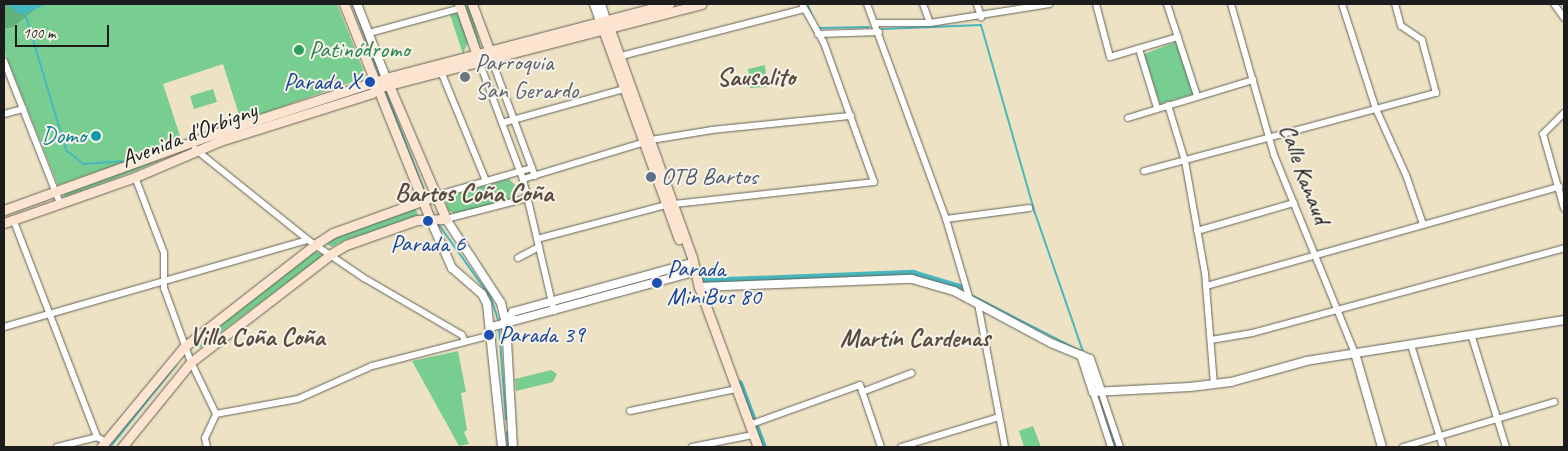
<!DOCTYPE html>
<html>
<head>
<meta charset="utf-8">
<style>
  body { margin:0 }
  #map { position:relative; width:1568px; height:451px; overflow:hidden; background:#ede3c4; font-family:Caveat,sans-serif }
  div>[style] { position:absolute }
  [style*='--x'] { left:calc(var(--x)*1px); top:calc(var(--y)*1px); width:calc(var(--w)*1px); rotate:calc(var(--a)*1deg) }
  .green>* { inset:0; background:#78cd90 }
  .forest>* { inset:0; background:#62b07a }
  .water>* { inset:0; background:#48b7bf }
  .stream>* { height:2px; margin:-1px; padding:0 1px; transform-origin:1px; border-radius:1px; background:#48b7bf }
  .canal>* { height:7px; margin:-3.5px; padding:0 3.5px; transform-origin:3.5px; border-radius:3.5px; background:#48b7bf }
  .roads { filter:drop-shadow(0 0 1px #656257) drop-shadow(0 0 1px #656257) }
  .minor>* { height:6px; margin:-3px; padding:0 3px; transform-origin:3px; border-radius:3px; background:#fff }
  .tertiary>* { height:8px; margin:-4px; padding:0 4px; transform-origin:4px; border-radius:4px; background:#fff }
  .secondary>* { height:9px; margin:-4.5px; padding:0 4.5px; transform-origin:4.5px; border-radius:4.5px; background:#fde4d1 }
  .dots>* { width:14px; height:14px; translate:-50% -50%; box-sizing:border-box; border:2px solid #f7f3e8; border-radius:50% }
  span { translate:-50% -50%; white-space:nowrap; text-align:center; line-height:1.15; -webkit-text-stroke:4px #f7f3e8; paint-order:stroke }
  .leisure-label { font-size:24px; color:#27864d }
  .left { translate:0 -50%; text-align:left }
  .worship-label { font-size:24px; color:#5b616d }
  .transit-label { font-size:24px; color:#164399 }
  .right { translate:-100% -50%; text-align:right }
  .street-label { font-size:24px; color:#1c1c1c }
  .culture-label { font-size:24px; color:#0d838f }
  .service-label { font-size:24px; color:#4e5e75 }
  .neighbourhood-label { font-size:25px; color:#5a4b41; font-weight:700 }
  .frame { position:absolute; inset:0; border:5px solid #1c1c1c; pointer-events:none }
  .scale { position:absolute; left:15px; top:25px; width:94px; height:22px; box-sizing:border-box; border:2px solid #1c1c1c; border-top:0; padding-left:6px; font-size:15px; line-height:18px; white-space:nowrap; color:#1c1c1c; -webkit-text-stroke:4px #f7f3e8; paint-order:stroke }
</style>
</head>
<body>
<div id="map">
  <div class="green">
    <i style="clip-path:polygon(4px 4px,337px 4px,366px 77px,241px 121px,223px 64px,163px 84px,182px 142px,58px 185px,4px 51px)"></i>
    <i style="clip-path:polygon(462px 4px,470px 4px,481px 47px,477px 46px)"></i>
    <i style="clip-path:polygon(455px 13px,459px 15px,468px 42px,463px 54px,450px 15px)"></i>
    <i style="clip-path:polygon(1176px 42px,1193px 94px,1160px 104px,1144px 54px)"></i>
    <i style="clip-path:polygon(765px 65px,767px 87px,750px 88px,748px 69px)"></i>
    <i style="clip-path:polygon(213px 89px,217px 102px,194px 109px,190px 96px)"></i>
    <i style="clip-path:polygon(186px 149px,130px 173px,65px 197px,63px 193px)"></i>
    <i style="clip-path:polygon(509px 179px,518px 188px,514px 199px,455px 214px,448px 210px,446px 203px,450px 195px)"></i>
    <i style="clip-path:polygon(415px 207px,419px 217px,345px 240px,332px 247px,325px 243px,341px 232px)"></i>
    <i style="clip-path:polygon(314px 251px,322px 254px,320px 258px,200px 348px,195px 344px)"></i>
    <i style="clip-path:polygon(458px 351px,466px 392px,461px 393px,467px 430px,464px 432px,469px 444px,459px 446px,412px 361px)"></i>
    <i style="clip-path:polygon(551px 370px,557px 374px,553px 382px,516px 391px,515px 379px)"></i>
    <i style="clip-path:polygon(1033px 426px,1041px 447px,1024px 447px,1019px 431px)"></i>
  </div>
  <div class="forest">
    <i style="clip-path:polygon(4px 4px,37px 4px,38px 7px,13px 27px,5px 28px)"></i>
  </div>
  <div class="water">
    <i style="clip-path:polygon(7px 4px,46px 4px,25px 14px,17px 13px)"></i>
  </div>
  <div class="stream">
    <i style="--x:353;--y:4;--w:77;--a:69.4"></i>
    <i style="--x:807;--y:4;--w:15;--a:67"></i>
    <i style="--x:25;--y:13;--w:143;--a:73.3"></i>
    <i style="--x:66;--y:150;--w:22;--a:39"></i>
    <i style="--x:83;--y:164;--w:39;--a:-4"></i>
    <i style="--x:819;--y:28;--w:50;--a:-1.1"></i>
    <i style="--x:882;--y:29;--w:99;--a:-2.3"></i>
    <i style="--x:981;--y:25;--w:196;--a:74"></i>
    <i style="--x:1035;--y:213;--w:147;--a:70.9"></i>
    <i style="--x:385;--y:90;--w:105;--a:68.8"></i>
    <i style="--x:439;--y:225;--w:90;--a:54.5"></i>
    <i style="--x:491;--y:298;--w:26;--a:72"></i>
    <i style="--x:973;--y:296;--w:123;--a:27.2"></i>
    <i style="--x:499;--y:328;--w:92;--a:85.6"></i>
    <i style="--x:1097;--y:396;--w:54;--a:70.6"></i>
    <i style="--x:507;--y:432;--w:15;--a:86"></i>
    <i style="--x:110;--y:447;--w:105;--a:-51.2"></i>
  </div>
  <div class="canal">
    <i style="--x:702;--y:287;--w:6;--a:-108"></i>
    <i style="--x:700;--y:281;--w:213;--a:-2.2"></i>
    <i style="--x:913;--y:273;--w:48;--a:16.9"></i>
    <i style="--x:739;--y:383;--w:68;--a:69.4"></i>
  </div>
  <div class="roads">
    <div class="minor">
      <i style="--x:867;--y:4;--w:229;--a:69.8"></i>
      <i style="--x:946;--y:219;--w:84;--a:73.5"></i>
      <i style="--x:923;--y:4;--w:20;--a:70"></i>
      <i style="--x:977;--y:4;--w:14;--a:73"></i>
      <i style="--x:1096;--y:4;--w:55;--a:75.2"></i>
      <i style="--x:1110;--y:57;--w:71;--a:-16.4"></i>
      <i style="--x:1167;--y:4;--w:97;--a:71.9"></i>
      <i style="--x:1231;--y:4;--w:157;--a:74.1"></i>
      <i style="--x:1274;--y:155;--w:214;--a:67.8"></i>
      <i style="--x:1342;--y:4;--w:110;--a:72.1"></i>
      <i style="--x:1376;--y:109;--w:72;--a:65.6"></i>
      <i style="--x:1406;--y:175;--w:52;--a:70.9"></i>
      <i style="--x:1554;--y:4;--w:17;--a:54"></i>
      <i style="--x:875;--y:23;--w:55;--a:0"></i>
      <i style="--x:930;--y:23;--w:121;--a:-9"></i>
      <i style="--x:369;--y:33;--w:95;--a:-15.2"></i>
      <i style="--x:818;--y:34;--w:61;--a:-1.9"></i>
      <i style="--x:1139;--y:49;--w:62;--a:73"></i>
      <i style="--x:621;--y:56;--w:189;--a:-14.4"></i>
      <i style="--x:491;--y:58;--w:126;--a:69.6"></i>
      <i style="--x:4;--y:61;--w:153;--a:68.5"></i>
      <i style="--x:479;--y:61;--w:126;--a:69.6"></i>
      <i style="--x:523;--y:179;--w:136;--a:76.8"></i>
      <i style="--x:440;--y:69;--w:121;--a:67.7"></i>
      <i style="--x:1168;--y:105;--w:59;--a:73.1"></i>
      <i style="--x:1185;--y:161;--w:114;--a:79.9"></i>
      <i style="--x:1205;--y:273;--w:111;--a:85.4"></i>
      <i style="--x:1564;--y:113;--w:30;--a:135"></i>
      <i style="--x:1543;--y:134;--w:77;--a:74.2"></i>
      <i style="--x:4;--y:114;--w:20;--a:-15"></i>
      <i style="--x:1128;--y:118;--w:131;--a:-16.9"></i>
      <i style="--x:502;--y:123;--w:127;--a:-15.6"></i>
      <i style="--x:195;--y:149;--w:145;--a:38.8"></i>
      <i style="--x:308;--y:240;--w:68;--a:34.2"></i>
      <i style="--x:364;--y:278;--w:113;--a:30.2"></i>
      <i style="--x:462;--y:335;--w:7;--a:63"></i>
      <i style="--x:1144;--y:171;--w:302;--a:-15"></i>
      <i style="--x:1436;--y:93;--w:55;--a:-104.8"></i>
      <i style="--x:1422;--y:40;--w:25;--a:-146"></i>
      <i style="--x:1401;--y:26;--w:23;--a:-105"></i>
      <i style="--x:135;--y:177;--w:81;--a:69.1"></i>
      <i style="--x:164;--y:253;--w:35;--a:90"></i>
      <i style="--x:164;--y:288;--w:79;--a:70"></i>
      <i style="--x:191;--y:362;--w:58;--a:64.3"></i>
      <i style="--x:523;--y:179;--w:134;--a:-16.9"></i>
      <i style="--x:651;--y:140;--w:62;--a:-9.3"></i>
      <i style="--x:712;--y:130;--w:140;--a:-5.8"></i>
      <i style="--x:435;--y:196;--w:101;--a:-16.1"></i>
      <i style="--x:13;--y:219;--w:234;--a:68.9"></i>
      <i style="--x:97;--y:437;--w:10;--a:29"></i>
      <i style="--x:446;--y:219;--w:85;--a:-14.4"></i>
      <i style="--x:946;--y:219;--w:84;--a:-7.5"></i>
      <i style="--x:1197;--y:231;--w:101;--a:-16.1"></i>
      <i style="--x:537;--y:239;--w:133;--a:-14.8"></i>
      <i style="--x:666;--y:205;--w:209;--a:-6.3"></i>
      <i style="--x:874;--y:182;--w:148;--a:-109.8"></i>
      <i style="--x:824;--y:43;--w:45;--a:-119.4"></i>
      <i style="--x:518;--y:258;--w:24;--a:-28"></i>
      <i style="--x:1206;--y:286;--w:367;--a:-15.7"></i>
      <i style="--x:978;--y:304;--w:146;--a:79.3"></i>
      <i style="--x:4;--y:327;--w:316;--a:-16"></i>
      <i style="--x:1471;--y:334;--w:118;--a:72.8"></i>
      <i style="--x:1211;--y:340;--w:42;--a:-9.7"></i>
      <i style="--x:1252;--y:333;--w:323;--a:-15.2"></i>
      <i style="--x:1411;--y:345;--w:107;--a:72.6"></i>
      <i style="--x:1101;--y:391;--w:59;--a:71.3"></i>
      <i style="--x:862;--y:392;--w:53;--a:-20.8"></i>
      <i style="--x:1093;--y:392;--w:58;--a:71.9"></i>
      <i style="--x:630;--y:411;--w:108;--a:-11.7"></i>
      <i style="--x:216;--y:414;--w:83;--a:-10.4"></i>
      <i style="--x:298;--y:399;--w:81;--a:-24"></i>
      <i style="--x:372;--y:366;--w:124;--a:-14.5"></i>
      <i style="--x:749;--y:425;--w:118;--a:-19.8"></i>
      <i style="--x:860;--y:385;--w:65;--a:71.3"></i>
      <i style="--x:57;--y:447;--w:41;--a:-14"></i>
      <i style="--x:207;--y:447;--w:9;--a:-103"></i>
      <i style="--x:205;--y:438;--w:26;--a:-65"></i>
      <i style="--x:692;--y:447;--w:62;--a:-11.1"></i>
      <i style="--x:901;--y:447;--w:102;--a:-17"></i>
      <i style="--x:1403;--y:447;--w:158;--a:-16.6"></i>
    </div>
    <div class="tertiary">
      <i style="--x:357;--y:4;--w:79;--a:68.6"></i>
      <i style="--x:594;--y:4;--w:18;--a:71"></i>
      <i style="--x:601;--y:4;--w:16;--a:72"></i>
      <i style="--x:430;--y:219;--w:54;--a:65.8"></i>
      <i style="--x:452;--y:268;--w:40;--a:41"></i>
      <i style="--x:482;--y:294;--w:11;--a:63"></i>
      <i style="--x:487;--y:304;--w:144;--a:84"></i>
      <i style="--x:446;--y:219;--w:100;--a:56.8"></i>
      <i style="--x:501;--y:303;--w:21;--a:76"></i>
      <i style="--x:506;--y:323;--w:124;--a:86.8"></i>
      <i style="--x:699;--y:287;--w:213;--a:-2.2"></i>
      <i style="--x:912;--y:279;--w:44;--a:15.9"></i>
      <i style="--x:954;--y:291;--w:110;--a:28.2"></i>
      <i style="--x:1051;--y:343;--w:42;--a:22.3"></i>
      <i style="--x:1090;--y:359;--w:34;--a:71"></i>
      <i style="--x:506;--y:323;--w:13;--a:-58"></i>
      <i style="--x:513;--y:312;--w:186;--a:-15.3"></i>
      <i style="--x:491;--y:327;--w:210;--a:-15.2"></i>
      <i style="--x:1355;--y:353;--w:98;--a:74"></i>
      <i style="--x:1081;--y:355;--w:39;--a:72"></i>
      <i style="--x:1093;--y:392;--w:97;--a:-3"></i>
      <i style="--x:1190;--y:387;--w:41;--a:-7"></i>
      <i style="--x:1231;--y:382;--w:78;--a:-15.6"></i>
      <i style="--x:1306;--y:361;--w:261;--a:-9"></i>
    </div>
    <div class="secondary">
      <i style="--x:344;--y:4;--w:232;--a:68.2"></i>
      <i style="--x:459;--y:4;--w:57;--a:70.6"></i>
      <i style="--x:472;--y:4;--w:54;--a:69.6"></i>
      <i style="--x:601;--y:24;--w:229;--a:70.1"></i>
      <i style="--x:608;--y:24;--w:248;--a:70.2"></i>
      <i style="--x:692;--y:257;--w:31;--a:77"></i>
      <i style="--x:699;--y:287;--w:171;--a:69.8"></i>
      <i style="--x:4;--y:210;--w:226;--a:-19.9"></i>
      <i style="--x:217;--y:133;--w:178;--a:-18"></i>
      <i style="--x:386;--y:78;--w:293;--a:-14.7"></i>
      <i style="--x:4;--y:223;--w:139;--a:-19.3"></i>
      <i style="--x:135;--y:177;--w:92;--a:-23"></i>
      <i style="--x:220;--y:141;--w:159;--a:-17.5"></i>
      <i style="--x:372;--y:93;--w:11;--a:-34"></i>
      <i style="--x:381;--y:87;--w:331;--a:-14.5"></i>
      <i style="--x:101;--y:447;--w:130;--a:-50.3"></i>
      <i style="--x:184;--y:347;--w:167;--a:-38"></i>
      <i style="--x:316;--y:244;--w:20;--a:-33"></i>
      <i style="--x:333;--y:233;--w:109;--a:-19.9"></i>
      <i style="--x:122;--y:447;--w:109;--a:-50.9"></i>
      <i style="--x:191;--y:362;--w:177;--a:-37.6"></i>
      <i style="--x:331;--y:254;--w:17;--a:-31"></i>
      <i style="--x:346;--y:245;--w:75;--a:-19.4"></i>
      <i style="--x:417;--y:220;--w:29;--a:-2"></i>
      <i style="--x:446;--y:219;--w:150;--a:-113.1"></i>
    </div>
  </div>
  <div class="dots">
    <i style="left:299px;top:50px;background:#2e9e5b"></i>
    <i style="left:465px;top:77px;background:#6b7280"></i>
    <i style="left:370px;top:82px;background:#1a4fb4"></i>
    <i style="left:96px;top:136px;background:#0f9aa8"></i>
    <i style="left:651px;top:177px;background:#5c6f8a"></i>
    <i style="left:428px;top:221px;background:#1a4fb4"></i>
    <i style="left:657px;top:283px;background:#1a4fb4"></i>
    <i style="left:489px;top:335px;background:#1a4fb4"></i>
  </div>
  <div class="leisure-label">
    <span class="left" style="left:309px;top:50px">Patinódromo</span>
  </div>
  <div class="worship-label">
    <span class="left" style="left:475px;top:77px">Parroquia<br>San Gerardo</span>
  </div>
  <div class="transit-label">
    <span class="right" style="left:360px;top:82px">Parada X</span>
    <span style="left:428px;top:244px">Parada 6</span>
    <span class="left" style="left:667px;top:283px">Parada<br>MiniBus 80</span>
    <span class="left" style="left:499px;top:335px">Parada 39</span>
  </div>
  <div class="street-label">
    <span style="left:189px;top:135px;rotate:-21deg">Avenida d'Orbigny</span>
    <span style="left:1304px;top:174px;rotate:70deg">Calle Kanaud</span>
  </div>
  <div class="culture-label">
    <span class="right" style="left:86px;top:136px">Domo</span>
  </div>
  <div class="service-label">
    <span class="left" style="left:661px;top:177px">OTB Bartos</span>
  </div>
  <div class="neighbourhood-label">
    <span style="left:756px;top:77px">Sausalito</span>
    <span style="left:474px;top:193px">Bartos Coña Coña</span>
    <span style="left:257px;top:337px">Villa Coña Coña</span>
    <span style="left:915px;top:338px">Martín Cardenas</span>
  </div>
  <div class="frame"></div>
  <div class="scale">100 m</div>
</div>
</body>
</html>
